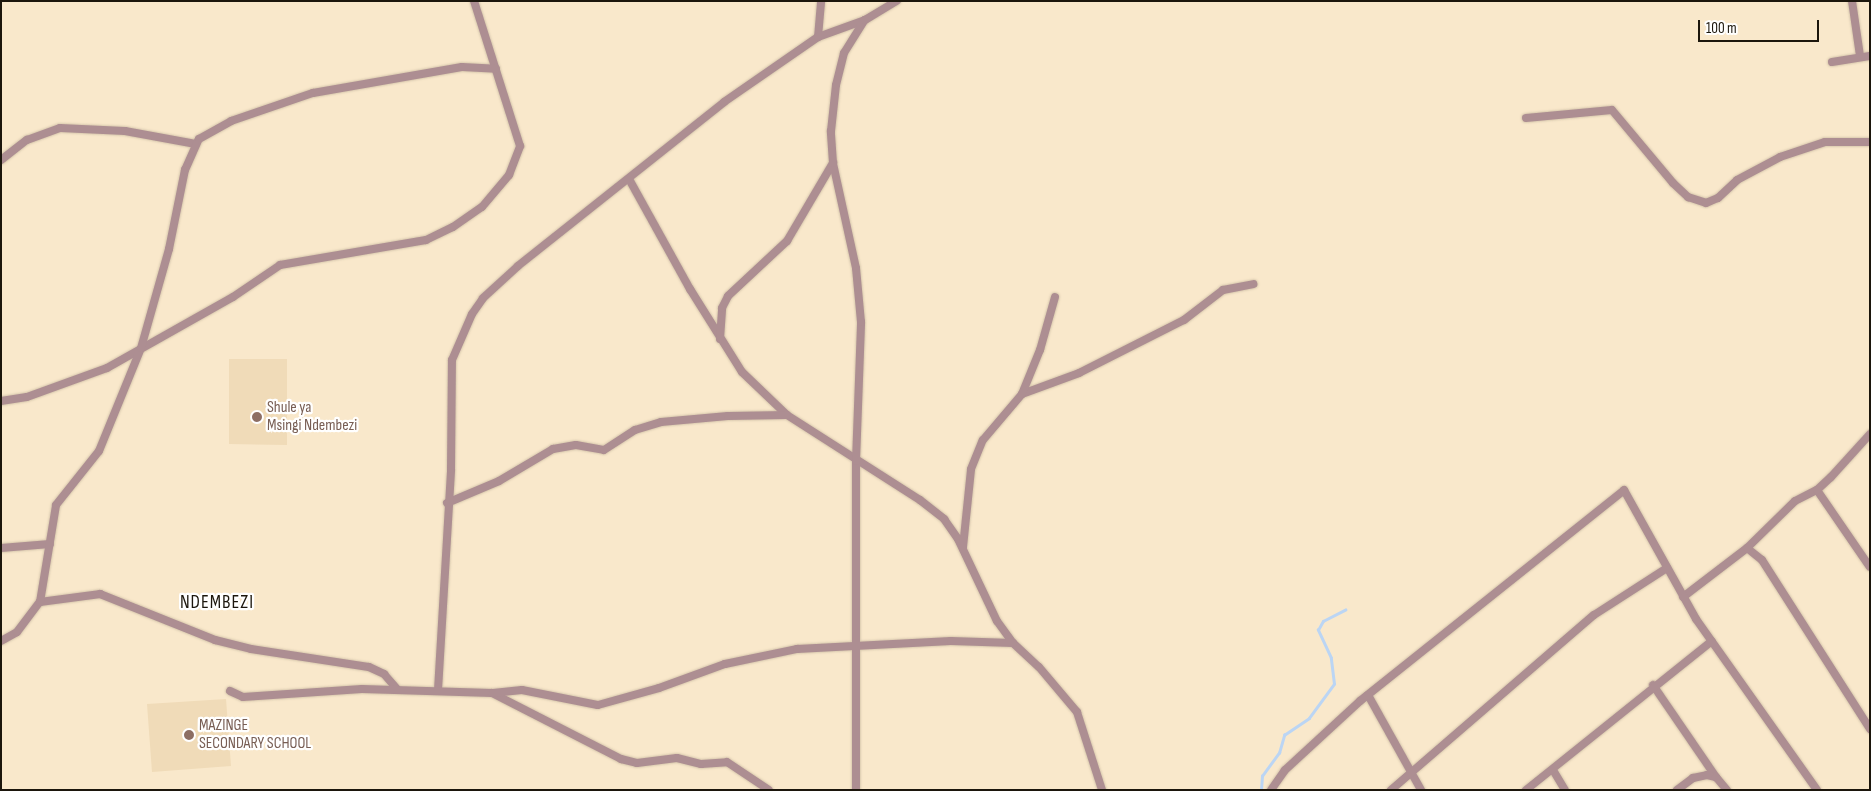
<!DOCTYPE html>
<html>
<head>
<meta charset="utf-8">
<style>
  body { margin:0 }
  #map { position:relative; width:1871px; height:791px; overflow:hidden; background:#f9e8cb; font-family:"Sofia Sans Condensed",sans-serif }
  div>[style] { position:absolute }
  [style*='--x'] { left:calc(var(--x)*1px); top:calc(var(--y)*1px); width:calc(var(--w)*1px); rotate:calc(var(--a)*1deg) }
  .built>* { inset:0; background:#f0dbb8 }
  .stream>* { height:2.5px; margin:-1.25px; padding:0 1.25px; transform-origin:1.25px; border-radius:1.25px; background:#bbd5f4 }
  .roads { filter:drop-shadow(0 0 1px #d6c6ac) drop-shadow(0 0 1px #d6c6ac) }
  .minor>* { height:8px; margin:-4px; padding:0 4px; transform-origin:4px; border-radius:4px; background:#ad8e92 }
  .dots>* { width:14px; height:14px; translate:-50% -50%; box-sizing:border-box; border:2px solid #fff; border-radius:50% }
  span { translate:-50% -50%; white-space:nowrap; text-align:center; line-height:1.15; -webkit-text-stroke:4.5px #fff; paint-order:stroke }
  .education-label { font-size:16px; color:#785e54 }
  .left { translate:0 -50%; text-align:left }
  .quarter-label { font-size:19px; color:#1c160c; letter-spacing:1px }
  .frame { position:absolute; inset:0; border:2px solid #1c160c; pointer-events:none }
  .scale { position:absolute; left:1698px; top:20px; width:121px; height:22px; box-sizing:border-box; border:2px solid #1c160c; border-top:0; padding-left:6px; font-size:15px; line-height:18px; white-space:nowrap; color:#1c160c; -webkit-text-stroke:4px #fff; paint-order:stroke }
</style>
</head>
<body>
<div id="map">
  <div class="built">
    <i style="clip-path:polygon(229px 359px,287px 359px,287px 445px,229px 444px)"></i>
    <i style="clip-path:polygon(226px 699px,231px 766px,152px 772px,147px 704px)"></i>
  </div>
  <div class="stream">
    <i style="--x:1261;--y:790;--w:14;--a:-86"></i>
    <i style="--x:1262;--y:776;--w:29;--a:-54"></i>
    <i style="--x:1279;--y:753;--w:19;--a:-74"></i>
    <i style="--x:1284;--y:735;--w:30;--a:-34"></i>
    <i style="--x:1309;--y:718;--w:42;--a:-53.7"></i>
    <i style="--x:1334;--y:684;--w:26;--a:-97"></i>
    <i style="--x:1331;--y:658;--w:31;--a:-115"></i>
    <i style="--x:1318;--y:630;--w:10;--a:-61"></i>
    <i style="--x:1323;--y:621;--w:25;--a:-27"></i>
  </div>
  <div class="roads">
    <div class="minor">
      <i style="--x:1852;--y:1;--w:56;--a:81.7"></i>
      <i style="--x:818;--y:37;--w:36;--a:-85"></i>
      <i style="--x:1832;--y:62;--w:38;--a:-9"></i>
      <i style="--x:1526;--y:118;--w:86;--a:-5.3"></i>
      <i style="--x:1612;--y:110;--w:95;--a:50.1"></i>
      <i style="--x:1673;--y:183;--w:21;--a:43"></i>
      <i style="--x:1688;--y:197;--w:19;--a:18"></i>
      <i style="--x:1706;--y:203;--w:13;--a:-23"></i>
      <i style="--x:1718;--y:198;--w:26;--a:-43"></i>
      <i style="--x:1737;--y:180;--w:49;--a:-28.1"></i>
      <i style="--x:1780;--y:157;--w:47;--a:-18.4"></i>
      <i style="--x:1825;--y:142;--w:45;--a:0"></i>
      <i style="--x:1;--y:160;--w:33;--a:-38"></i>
      <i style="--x:27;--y:140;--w:35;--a:-20"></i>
      <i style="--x:60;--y:128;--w:65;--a:2.6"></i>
      <i style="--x:125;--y:131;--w:72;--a:10.4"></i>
      <i style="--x:629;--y:179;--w:126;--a:61"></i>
      <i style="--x:690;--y:289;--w:98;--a:57.9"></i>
      <i style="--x:742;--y:372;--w:62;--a:43.7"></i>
      <i style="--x:787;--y:415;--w:158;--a:32.6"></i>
      <i style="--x:920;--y:500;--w:31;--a:38"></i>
      <i style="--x:944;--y:519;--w:24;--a:55"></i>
      <i style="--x:958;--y:539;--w:91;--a:64.6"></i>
      <i style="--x:997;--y:621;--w:27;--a:54"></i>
      <i style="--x:1013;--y:643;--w:35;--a:43"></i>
      <i style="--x:1039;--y:667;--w:59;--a:49.8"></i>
      <i style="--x:1077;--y:712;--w:82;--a:72.2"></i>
      <i style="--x:720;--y:339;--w:31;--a:-86"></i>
      <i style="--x:722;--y:308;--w:13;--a:-63"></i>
      <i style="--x:728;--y:296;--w:81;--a:-43"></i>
      <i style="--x:787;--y:241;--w:91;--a:-59.5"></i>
      <i style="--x:1022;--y:394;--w:61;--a:-20.2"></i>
      <i style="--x:1079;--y:373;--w:118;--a:-26.8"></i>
      <i style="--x:1184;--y:320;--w:49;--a:-37.6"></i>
      <i style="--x:1223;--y:290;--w:31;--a:-11"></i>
      <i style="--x:1;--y:401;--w:26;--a:-9"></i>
      <i style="--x:27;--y:397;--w:85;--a:-19.9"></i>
      <i style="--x:107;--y:368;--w:145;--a:-29.4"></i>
      <i style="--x:233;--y:297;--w:57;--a:-34.2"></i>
      <i style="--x:280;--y:265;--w:148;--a:-9.7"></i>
      <i style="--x:426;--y:240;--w:30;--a:-26"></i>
      <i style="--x:453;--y:227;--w:35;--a:-35"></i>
      <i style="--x:482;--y:207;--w:42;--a:-49.8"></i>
      <i style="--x:509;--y:175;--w:31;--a:-69"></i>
      <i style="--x:520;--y:146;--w:152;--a:-107.6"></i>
      <i style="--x:1817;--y:490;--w:93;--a:55.5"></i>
      <i style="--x:447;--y:503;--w:56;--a:-22.9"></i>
      <i style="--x:499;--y:481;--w:63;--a:-30.7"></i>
      <i style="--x:553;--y:449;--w:23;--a:-10"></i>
      <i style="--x:576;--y:445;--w:28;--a:10"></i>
      <i style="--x:604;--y:450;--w:37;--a:-33"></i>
      <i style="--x:635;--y:430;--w:27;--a:-17"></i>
      <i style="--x:661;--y:422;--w:67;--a:-5.1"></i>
      <i style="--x:728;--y:416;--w:59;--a:-1"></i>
      <i style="--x:963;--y:547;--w:78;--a:-84.1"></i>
      <i style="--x:971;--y:469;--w:31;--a:-68"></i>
      <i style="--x:983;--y:440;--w:60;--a:-49.7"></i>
      <i style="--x:1022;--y:394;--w:48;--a:-67.8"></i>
      <i style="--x:1040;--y:350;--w:55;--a:-74.2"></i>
      <i style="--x:1;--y:548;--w:49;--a:-4.7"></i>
      <i style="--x:1747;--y:548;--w:19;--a:39"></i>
      <i style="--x:1762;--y:560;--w:201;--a:57.4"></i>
      <i style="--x:1683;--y:597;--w:81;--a:-37.4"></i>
      <i style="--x:1747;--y:548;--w:67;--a:-44.4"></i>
      <i style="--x:1795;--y:501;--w:25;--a:-27"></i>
      <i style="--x:1817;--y:490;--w:19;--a:-43"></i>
      <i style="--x:1831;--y:477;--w:58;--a:-47.8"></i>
      <i style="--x:40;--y:602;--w:61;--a:-7.6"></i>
      <i style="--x:100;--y:594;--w:124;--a:21.8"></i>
      <i style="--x:215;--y:640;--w:37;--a:14"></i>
      <i style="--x:251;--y:649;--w:119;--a:8.7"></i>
      <i style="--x:369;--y:667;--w:17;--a:25"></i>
      <i style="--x:384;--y:674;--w:21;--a:49"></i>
      <i style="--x:1;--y:641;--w:18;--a:-29"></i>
      <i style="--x:17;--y:632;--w:38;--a:-53"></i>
      <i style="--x:40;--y:602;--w:98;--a:-80.6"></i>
      <i style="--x:56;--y:505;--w:69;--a:-51.5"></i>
      <i style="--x:99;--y:451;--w:111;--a:-67.8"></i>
      <i style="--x:141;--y:348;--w:103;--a:-74.2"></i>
      <i style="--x:169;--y:249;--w:81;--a:-78.6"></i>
      <i style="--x:185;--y:170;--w:34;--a:-66"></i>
      <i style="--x:199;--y:139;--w:37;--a:-29"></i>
      <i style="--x:231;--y:121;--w:87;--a:-18.9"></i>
      <i style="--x:313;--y:93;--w:151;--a:-9.9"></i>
      <i style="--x:462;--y:67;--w:34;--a:3"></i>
      <i style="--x:1653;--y:685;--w:112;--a:55.6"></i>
      <i style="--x:438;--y:690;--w:221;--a:-86.6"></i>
      <i style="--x:451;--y:469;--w:109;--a:-89.5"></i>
      <i style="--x:452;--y:360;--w:50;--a:-66.5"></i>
      <i style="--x:472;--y:314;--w:19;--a:-55"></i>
      <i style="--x:483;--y:298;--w:47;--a:-42.4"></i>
      <i style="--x:518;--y:266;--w:263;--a:-38.5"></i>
      <i style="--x:724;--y:102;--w:114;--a:-34.7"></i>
      <i style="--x:818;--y:37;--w:50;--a:-19.9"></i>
      <i style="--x:230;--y:691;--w:14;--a:25"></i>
      <i style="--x:243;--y:697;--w:119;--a:-3.8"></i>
      <i style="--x:362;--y:689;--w:130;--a:1.8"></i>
      <i style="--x:492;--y:693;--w:145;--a:27.1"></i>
      <i style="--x:621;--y:759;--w:16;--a:14"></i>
      <i style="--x:637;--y:763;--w:40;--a:-7.1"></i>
      <i style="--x:677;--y:758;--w:25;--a:14"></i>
      <i style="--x:701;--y:764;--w:26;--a:-4"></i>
      <i style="--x:727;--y:762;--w:50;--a:33.7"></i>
      <i style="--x:493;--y:693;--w:29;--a:-6"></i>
      <i style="--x:522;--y:690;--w:77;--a:11.2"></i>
      <i style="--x:598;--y:705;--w:63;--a:-15.6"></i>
      <i style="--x:659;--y:688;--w:70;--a:-20"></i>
      <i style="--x:725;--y:664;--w:74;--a:-11.8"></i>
      <i style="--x:797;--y:649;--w:154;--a:-3"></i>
      <i style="--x:951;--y:641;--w:62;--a:1.8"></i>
      <i style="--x:1368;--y:695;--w:109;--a:60.8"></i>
      <i style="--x:1553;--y:770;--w:23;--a:59"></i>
      <i style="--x:856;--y:790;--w:329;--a:-90"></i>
      <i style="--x:856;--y:461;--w:139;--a:-87.9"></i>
      <i style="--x:861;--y:322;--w:54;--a:-95.3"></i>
      <i style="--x:856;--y:268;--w:107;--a:-102.4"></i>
      <i style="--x:833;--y:163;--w:32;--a:-94"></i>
      <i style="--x:831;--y:131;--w:46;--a:-83.8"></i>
      <i style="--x:836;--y:85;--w:33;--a:-76"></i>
      <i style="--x:844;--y:53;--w:39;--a:-58"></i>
      <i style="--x:865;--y:20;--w:37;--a:-31"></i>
      <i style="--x:1271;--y:790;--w:24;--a:-55"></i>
      <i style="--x:1285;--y:770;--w:102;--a:-42.6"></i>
      <i style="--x:1360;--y:701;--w:338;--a:-38.6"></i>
      <i style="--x:1624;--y:490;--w:148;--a:60.8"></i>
      <i style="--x:1696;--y:619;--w:209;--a:54.7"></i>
      <i style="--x:1391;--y:790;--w:268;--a:-40.8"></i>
      <i style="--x:1594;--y:615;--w:87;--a:-32.8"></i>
      <i style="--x:1526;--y:790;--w:238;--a:-38.7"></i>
      <i style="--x:1677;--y:790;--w:20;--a:-37"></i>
      <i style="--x:1693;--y:778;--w:14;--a:-12"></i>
      <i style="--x:1707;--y:775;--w:9;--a:13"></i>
      <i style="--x:1716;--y:777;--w:17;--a:50"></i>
    </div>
  </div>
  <div class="dots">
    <i style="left:257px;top:417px;background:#8d6e63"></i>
    <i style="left:189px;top:735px;background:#8d6e63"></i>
  </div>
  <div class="education-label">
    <span class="left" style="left:267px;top:417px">Shule ya<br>Msingi Ndembezi</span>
    <span class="left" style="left:199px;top:735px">MAZINGE<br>SECONDARY SCHOOL</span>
  </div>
  <div class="quarter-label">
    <span style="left:217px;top:603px">NDEMBEZI</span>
  </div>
  <div class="frame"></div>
  <div class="scale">100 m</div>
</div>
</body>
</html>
